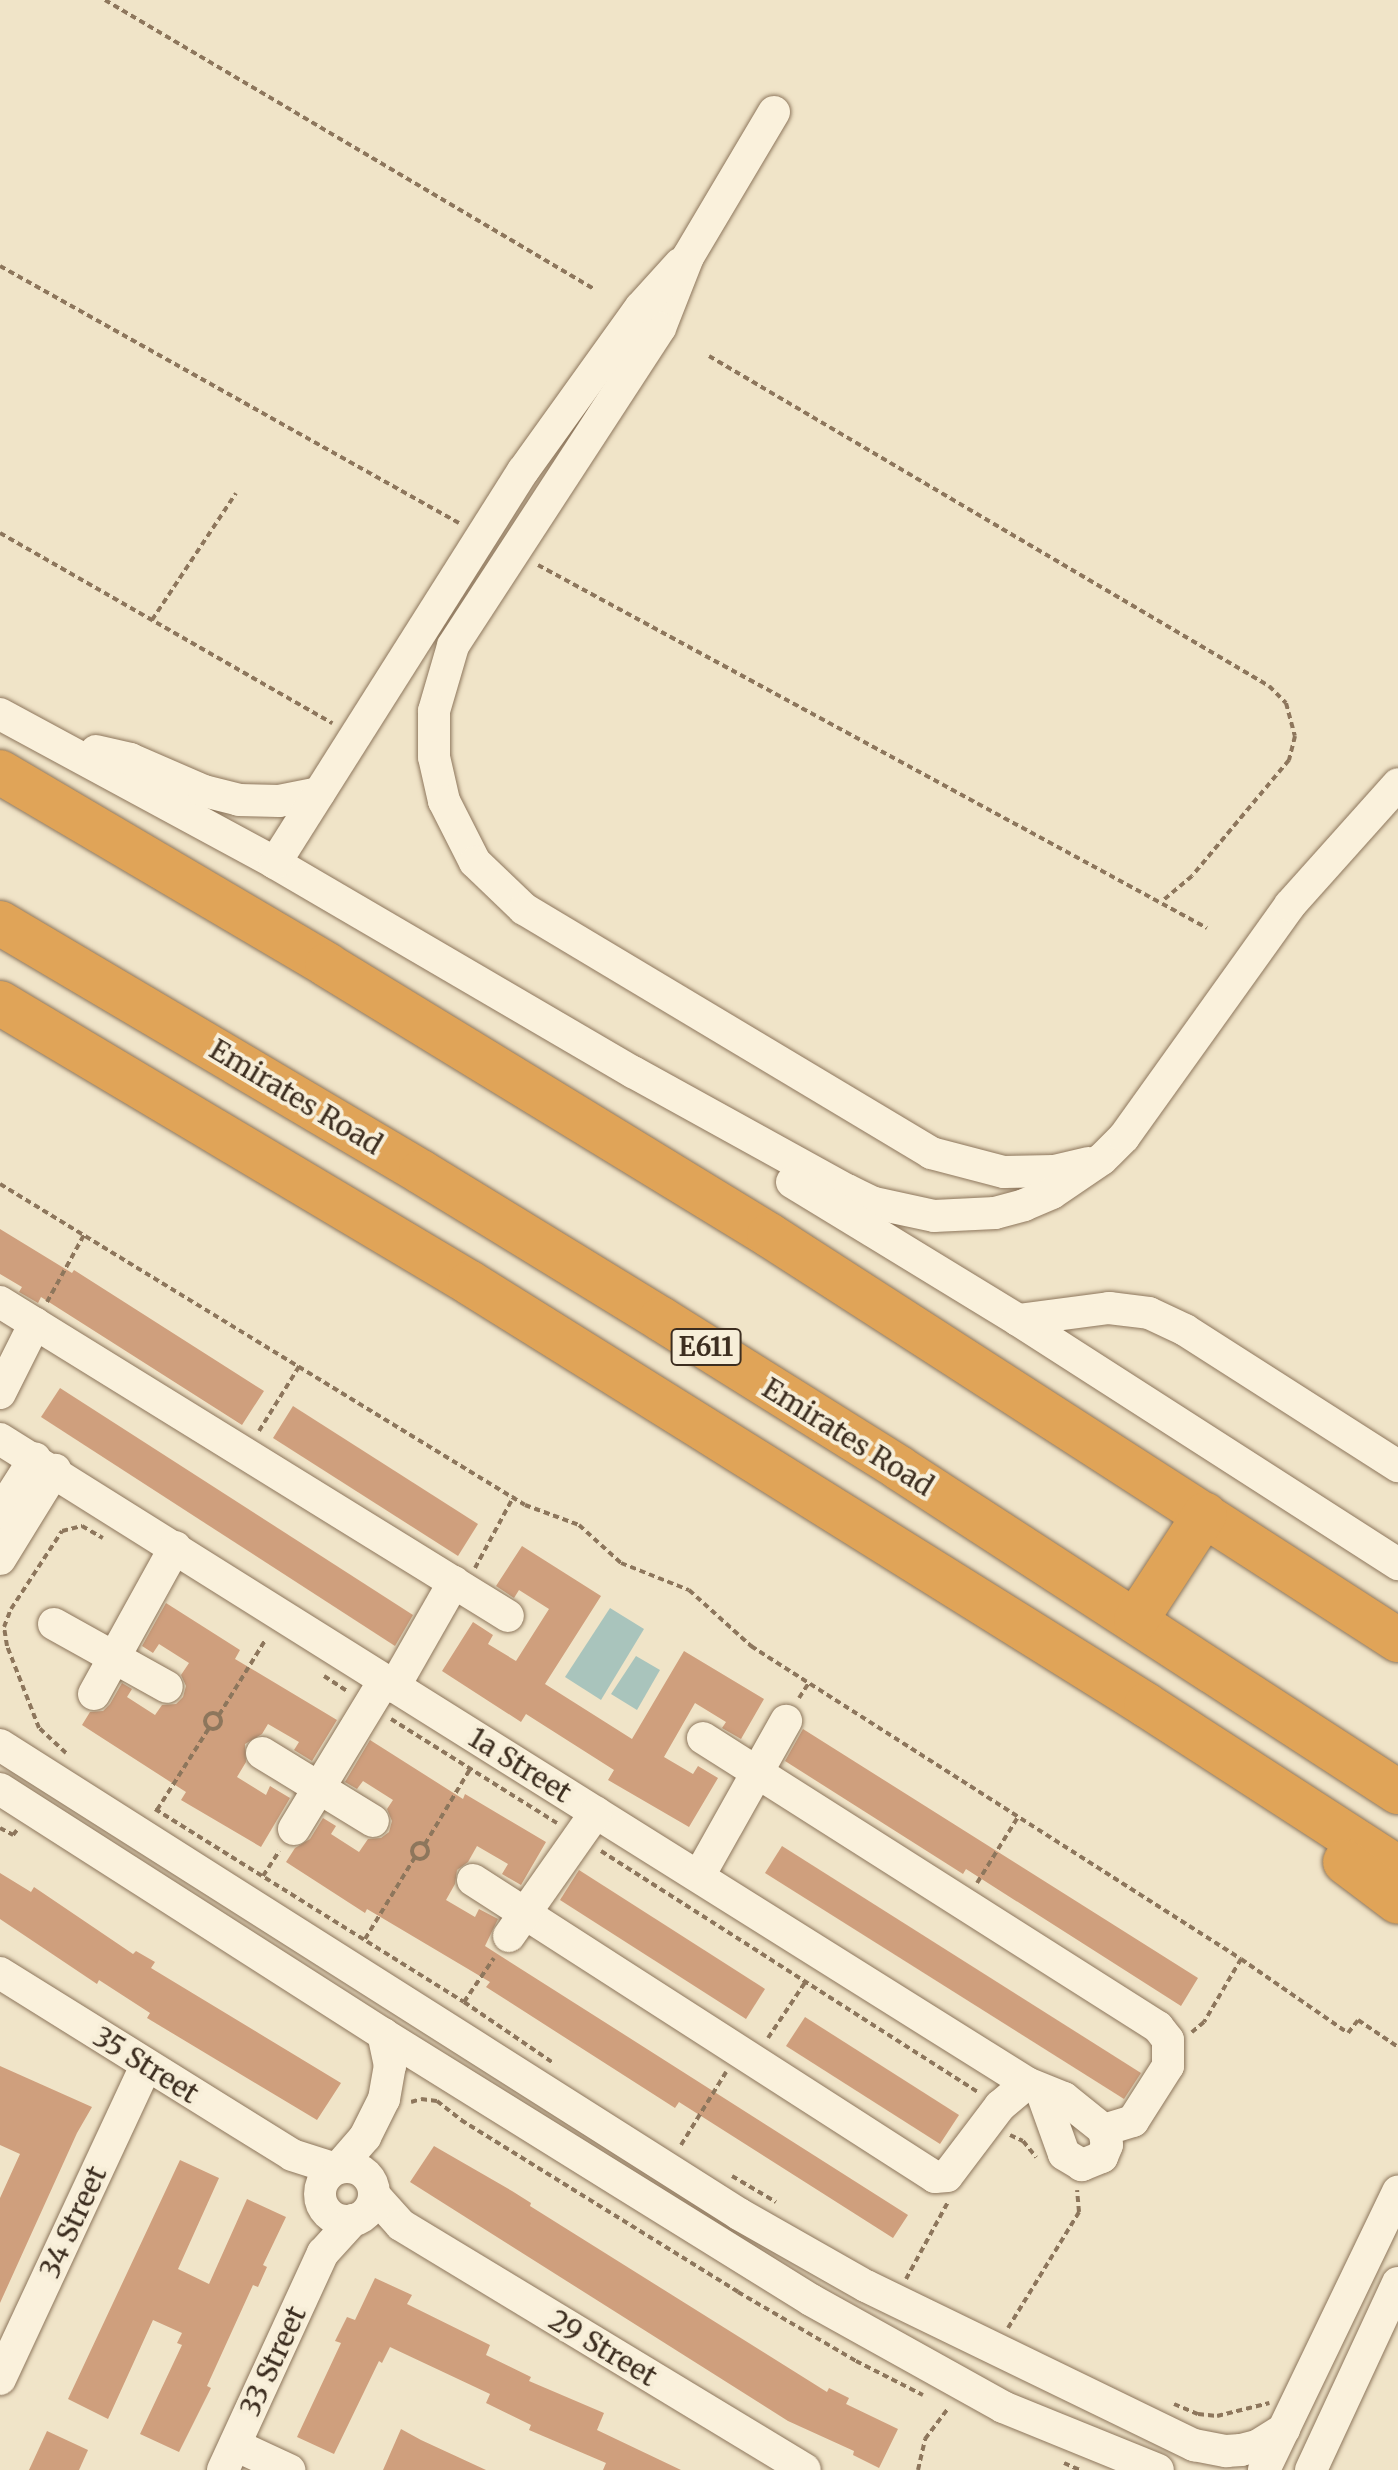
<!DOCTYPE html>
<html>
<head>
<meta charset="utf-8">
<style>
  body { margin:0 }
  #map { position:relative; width:1398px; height:2470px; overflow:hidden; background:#f0e4c8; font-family:Merriweather,serif }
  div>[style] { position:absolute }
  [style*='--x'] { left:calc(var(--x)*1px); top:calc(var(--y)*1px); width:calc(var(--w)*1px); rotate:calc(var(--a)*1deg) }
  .water>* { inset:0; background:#a9c4bc }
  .building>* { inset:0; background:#cf9f7d }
  .path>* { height:4px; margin-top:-2px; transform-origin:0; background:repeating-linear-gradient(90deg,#8d765c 0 6px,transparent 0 10px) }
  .path>.ring { margin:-2px; padding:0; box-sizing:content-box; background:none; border:4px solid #8d765c; border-radius:50% }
  .roads { filter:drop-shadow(0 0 2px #8d765c) drop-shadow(0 0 2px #8d765c) }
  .minor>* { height:32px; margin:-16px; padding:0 16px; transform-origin:16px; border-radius:16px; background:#faf1dc }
  .minor>.ring { margin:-16px; padding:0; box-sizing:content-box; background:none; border:32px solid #faf1dc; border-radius:50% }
  .highway>* { height:44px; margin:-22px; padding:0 22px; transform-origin:22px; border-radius:22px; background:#e0a458 }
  span { translate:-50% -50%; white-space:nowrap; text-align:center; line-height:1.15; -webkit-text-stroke:8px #f7eed8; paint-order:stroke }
  .shield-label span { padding:2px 6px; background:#f7eed8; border:2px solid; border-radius:6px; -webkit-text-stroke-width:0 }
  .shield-label { font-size:26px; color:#3d2e20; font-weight:700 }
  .street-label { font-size:28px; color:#3d2e20 }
</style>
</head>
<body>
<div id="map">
  <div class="water">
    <i style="clip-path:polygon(610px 1608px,644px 1629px,601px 1700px,565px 1677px)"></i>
    <i style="clip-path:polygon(636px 1656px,660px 1670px,637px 1710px,611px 1694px)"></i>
  </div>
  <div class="building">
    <i style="clip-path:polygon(0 1229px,72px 1273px,74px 1270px,264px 1391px,242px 1425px,41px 1297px,38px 1303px,19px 1292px,22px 1287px,0 1274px)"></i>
    <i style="clip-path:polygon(60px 1388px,413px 1615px,395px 1646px,41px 1417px)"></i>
    <i style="clip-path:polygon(293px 1406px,478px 1524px,458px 1556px,273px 1438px)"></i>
    <i style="clip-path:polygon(522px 1546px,601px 1596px,545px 1684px,632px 1739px,684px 1651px,764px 1699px,741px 1739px,722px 1728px,726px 1722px,695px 1703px,664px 1757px,693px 1774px,698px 1766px,718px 1778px,689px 1827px,608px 1780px,614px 1770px,526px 1714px,521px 1722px,442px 1671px,473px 1622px,493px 1635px,488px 1644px,516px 1661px,549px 1609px,519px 1590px,514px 1598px,496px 1586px)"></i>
    <i style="clip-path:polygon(166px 1603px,240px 1650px,235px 1659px,337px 1720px,312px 1761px,294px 1750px,299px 1742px,268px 1724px,262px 1734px,245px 1744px,246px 1762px,237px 1777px,266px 1795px,270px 1786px,290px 1798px,261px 1847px,181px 1800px,186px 1792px,82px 1725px,90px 1712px,103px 1711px,110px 1704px,122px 1683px,132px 1689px,127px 1697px,155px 1715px,162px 1705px,176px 1704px,183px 1697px,186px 1686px,181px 1675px,189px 1663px,159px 1644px,153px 1653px,142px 1646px)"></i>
    <i style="clip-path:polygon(803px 1729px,1198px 1978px,1181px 2006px,966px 1869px,963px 1874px,785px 1761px)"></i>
    <i style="clip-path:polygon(370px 1740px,463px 1799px,465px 1794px,546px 1842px,521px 1885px,502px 1874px,508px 1864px,477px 1846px,468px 1862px,457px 1870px,455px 1884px,446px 1900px,475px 1917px,479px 1909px,498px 1919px,485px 1946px,908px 2215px,893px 2238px,679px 2102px,675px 2108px,486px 1987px,490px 1982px,367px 1909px,365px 1913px,286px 1862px,295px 1848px,310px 1839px,323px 1818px,336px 1826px,331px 1834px,359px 1852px,368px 1839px,381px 1838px,389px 1832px,392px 1821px,387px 1809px,393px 1800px,363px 1781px,357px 1789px,345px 1782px)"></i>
    <i style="clip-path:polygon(782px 1846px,1141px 2073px,1124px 2099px,765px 1873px)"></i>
    <i style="clip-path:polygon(579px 1870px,765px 1989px,746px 2019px,560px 1900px)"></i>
    <i style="clip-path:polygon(0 1873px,31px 1892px,34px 1887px,133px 1954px,136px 1951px,155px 1962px,151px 1968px,341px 2083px,317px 2120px,147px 2018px,150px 2013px,99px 1980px,97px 1984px,0 1919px)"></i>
    <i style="clip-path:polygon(805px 2017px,959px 2115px,940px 2144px,786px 2046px)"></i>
    <i style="clip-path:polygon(0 2066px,92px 2107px,77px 2133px,0 2303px,0 2198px,20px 2154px,0 2145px)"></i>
    <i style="clip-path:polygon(434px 2146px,512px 2191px,531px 2203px,530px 2206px,827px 2392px,829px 2388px,849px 2398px,846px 2404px,898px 2429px,879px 2468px,853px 2455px,854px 2451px,788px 2421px,410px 2182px)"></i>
    <i style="clip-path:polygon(180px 2160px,219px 2178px,178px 2269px,209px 2284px,247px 2199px,286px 2217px,263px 2265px,267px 2267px,258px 2287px,253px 2285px,207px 2386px,211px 2388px,179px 2452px,140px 2434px,182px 2345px,177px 2343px,182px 2333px,153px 2320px,108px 2419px,68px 2399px)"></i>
    <i style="clip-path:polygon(375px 2278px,412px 2295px,407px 2304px,490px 2345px,486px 2355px,531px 2377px,529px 2381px,604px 2413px,597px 2430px,681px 2470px,603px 2470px,606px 2463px,529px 2430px,531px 2425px,486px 2403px,490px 2394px,390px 2347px,382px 2363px,379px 2361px,334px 2454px,297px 2437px,341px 2343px,335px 2341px,347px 2317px,355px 2320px)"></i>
    <i style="clip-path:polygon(401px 2429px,421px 2440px,486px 2470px,383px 2470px)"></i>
    <i style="clip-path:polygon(47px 2431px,88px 2450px,79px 2470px,29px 2470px)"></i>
  </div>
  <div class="path">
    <i style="--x:105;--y:0;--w:568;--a:30.58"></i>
    <i style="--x:0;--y:266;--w:526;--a:29.25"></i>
    <i style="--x:709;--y:356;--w:650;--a:30.51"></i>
    <i style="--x:1269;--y:686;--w:24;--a:45"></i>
    <i style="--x:1286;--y:703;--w:34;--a:75"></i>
    <i style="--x:1295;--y:736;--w:25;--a:104"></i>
    <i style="--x:1289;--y:760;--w:151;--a:129.9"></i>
    <i style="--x:1192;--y:876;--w:40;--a:140"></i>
    <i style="--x:0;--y:533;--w:383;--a:29.8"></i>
    <i style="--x:538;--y:565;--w:761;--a:28.48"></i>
    <i style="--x:152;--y:620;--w:152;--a:-56.5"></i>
    <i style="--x:0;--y:1184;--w:615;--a:31.44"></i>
    <i style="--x:525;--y:1505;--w:58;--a:20.3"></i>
    <i style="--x:579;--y:1525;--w:57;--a:42.1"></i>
    <i style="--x:621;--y:1563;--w:73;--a:21.7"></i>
    <i style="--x:689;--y:1590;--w:84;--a:42.1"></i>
    <i style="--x:751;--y:1646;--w:581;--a:32.57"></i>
    <i style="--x:1241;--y:1959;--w:73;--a:120.4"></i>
    <i style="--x:1204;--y:2022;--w:16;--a:140"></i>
    <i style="--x:47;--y:1302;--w:77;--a:-61.1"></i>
    <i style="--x:259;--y:1431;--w:78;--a:-58.2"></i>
    <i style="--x:475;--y:1568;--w:82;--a:-61.6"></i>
    <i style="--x:324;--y:1676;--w:27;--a:33"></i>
    <i style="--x:799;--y:1698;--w:17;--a:-57"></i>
    <i class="ring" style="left:205px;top:1713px;width:12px;height:12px"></i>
    <i style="--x:219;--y:1715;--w:89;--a:-58.3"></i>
    <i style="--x:391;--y:1719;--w:196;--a:32.1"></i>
    <i style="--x:66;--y:1753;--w:37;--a:-137"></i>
    <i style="--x:39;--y:1728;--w:88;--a:-111.3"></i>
    <i style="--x:7;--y:1646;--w:19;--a:-99"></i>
    <i style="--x:4;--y:1627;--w:19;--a:-69"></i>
    <i style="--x:11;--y:1609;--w:93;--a:-56.8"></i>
    <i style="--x:62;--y:1531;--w:21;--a:-14"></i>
    <i style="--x:82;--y:1526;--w:24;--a:30"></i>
    <i style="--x:155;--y:1809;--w:364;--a:32"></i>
    <i style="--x:464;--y:2002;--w:107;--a:34.3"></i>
    <i style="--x:157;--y:1810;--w:97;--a:-57.6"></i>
    <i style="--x:0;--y:1828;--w:15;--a:28"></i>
    <i style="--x:13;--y:1835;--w:6;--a:-51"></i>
    <i class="ring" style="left:412px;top:1843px;width:12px;height:12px"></i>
    <i style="--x:425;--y:1844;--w:87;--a:-59"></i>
    <i style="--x:601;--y:1851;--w:447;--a:32.6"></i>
    <i style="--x:263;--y:1876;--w:30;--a:-57"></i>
    <i style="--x:977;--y:1883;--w:78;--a:-58.2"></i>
    <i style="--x:365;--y:1939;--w:96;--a:-58.6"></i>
    <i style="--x:1241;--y:1959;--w:130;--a:34.7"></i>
    <i style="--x:1348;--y:2033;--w:16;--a:-52"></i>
    <i style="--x:1358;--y:2020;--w:48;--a:34"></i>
    <i style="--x:464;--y:2002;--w:53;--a:-55.7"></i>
    <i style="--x:768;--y:2038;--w:69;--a:-56.3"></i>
    <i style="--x:411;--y:2102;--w:10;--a:-17"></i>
    <i style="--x:421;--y:2099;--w:16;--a:7"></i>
    <i style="--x:437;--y:2101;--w:31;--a:38"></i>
    <i style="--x:461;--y:2120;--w:326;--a:31.8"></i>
    <i style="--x:738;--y:2292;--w:137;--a:30.3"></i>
    <i style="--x:856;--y:2361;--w:75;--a:26.9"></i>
    <i style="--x:1010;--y:2135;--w:14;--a:25"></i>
    <i style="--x:1023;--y:2141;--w:21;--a:51"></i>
    <i style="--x:681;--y:2145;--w:86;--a:-58.3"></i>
    <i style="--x:732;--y:2176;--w:51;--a:30.6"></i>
    <i style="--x:906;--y:2279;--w:88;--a:-61.4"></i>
    <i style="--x:1008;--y:2328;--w:136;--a:-58.5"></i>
    <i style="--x:1079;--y:2212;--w:22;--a:-95"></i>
    <i style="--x:1174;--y:2404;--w:26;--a:23"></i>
    <i style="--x:1198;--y:2414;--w:19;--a:6"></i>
    <i style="--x:1217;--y:2416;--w:54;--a:-14"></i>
    <i style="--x:1064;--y:2463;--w:17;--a:24"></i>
    <i style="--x:918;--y:2470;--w:32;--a:-77"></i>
    <i style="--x:925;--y:2439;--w:39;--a:-53"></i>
  </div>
  <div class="roads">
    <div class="minor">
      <i style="--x:774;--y:112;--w:169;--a:120.7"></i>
      <i style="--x:688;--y:257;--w:76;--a:111.5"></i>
      <i style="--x:660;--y:328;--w:379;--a:123.1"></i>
      <i style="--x:453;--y:646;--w:68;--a:106.3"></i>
      <i style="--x:434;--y:711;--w:46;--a:90"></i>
      <i style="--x:434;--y:757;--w:45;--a:77.2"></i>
      <i style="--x:444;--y:801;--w:68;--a:63.1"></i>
      <i style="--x:475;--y:862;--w:68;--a:43.8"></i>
      <i style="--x:524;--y:909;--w:475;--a:30.9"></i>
      <i style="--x:931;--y:1153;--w:75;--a:14.6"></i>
      <i style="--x:1004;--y:1172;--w:50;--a:-1.1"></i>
      <i style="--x:1054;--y:1171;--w:35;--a:-13"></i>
      <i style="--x:0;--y:714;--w:313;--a:28.4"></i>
      <i style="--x:275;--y:863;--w:415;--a:30.3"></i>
      <i style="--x:633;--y:1072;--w:244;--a:28.9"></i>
      <i style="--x:847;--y:1190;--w:30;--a:26"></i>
      <i style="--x:874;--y:1203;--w:61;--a:12.2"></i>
      <i style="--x:934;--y:1216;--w:61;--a:-2.8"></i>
      <i style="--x:995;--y:1213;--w:30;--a:-15"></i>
      <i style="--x:1024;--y:1205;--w:30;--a:-23"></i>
      <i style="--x:1052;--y:1193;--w:60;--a:-34.2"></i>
      <i style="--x:1102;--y:1159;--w:31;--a:-45"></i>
      <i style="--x:1124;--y:1137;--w:285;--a:-54.4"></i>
      <i style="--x:1290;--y:905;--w:162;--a:-48.2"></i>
      <i style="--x:96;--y:751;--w:35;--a:13"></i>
      <i style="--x:130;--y:759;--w:81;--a:23.4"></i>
      <i style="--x:204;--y:791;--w:36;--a:14"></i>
      <i style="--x:239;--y:800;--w:40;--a:1.4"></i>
      <i style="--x:279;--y:801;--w:41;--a:-11.3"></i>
      <i style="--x:275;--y:863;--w:464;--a:-57.7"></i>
      <i style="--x:523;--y:471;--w:202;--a:-54.3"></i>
      <i style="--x:641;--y:307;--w:58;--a:-47.8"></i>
      <i style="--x:792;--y:1182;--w:265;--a:31.4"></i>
      <i style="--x:1018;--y:1320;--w:452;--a:32.7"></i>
      <i style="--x:0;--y:1302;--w:597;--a:31.72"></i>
      <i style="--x:1018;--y:1320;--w:92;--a:-7.5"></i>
      <i style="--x:1109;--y:1308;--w:40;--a:7.1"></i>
      <i style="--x:1149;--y:1313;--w:40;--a:25"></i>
      <i style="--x:1185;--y:1330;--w:253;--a:32.6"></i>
      <i style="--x:0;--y:1393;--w:78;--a:-63.4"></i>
      <i style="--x:0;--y:1439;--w:1212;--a:32.09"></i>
      <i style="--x:1027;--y:2083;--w:40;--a:22"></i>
      <i style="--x:1064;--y:2098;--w:51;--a:38.7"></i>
      <i style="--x:1104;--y:2130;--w:15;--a:79"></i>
      <i style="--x:1107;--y:2145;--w:13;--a:113"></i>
      <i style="--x:1102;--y:2157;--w:22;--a:158"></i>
      <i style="--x:1082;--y:2165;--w:21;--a:-149"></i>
      <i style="--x:1064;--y:2154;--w:68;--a:-109.8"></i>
      <i style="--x:0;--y:1513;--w:65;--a:-57.5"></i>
      <i style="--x:0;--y:1559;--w:105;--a:-58.3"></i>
      <i style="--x:54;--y:1624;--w:129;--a:29.1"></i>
      <i style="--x:394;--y:1687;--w:121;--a:-60.3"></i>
      <i style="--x:94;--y:1694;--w:168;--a:-61.1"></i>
      <i style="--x:703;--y:1738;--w:539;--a:32.42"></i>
      <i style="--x:1158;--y:2027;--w:16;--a:52"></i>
      <i style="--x:1168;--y:2040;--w:26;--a:90"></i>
      <i style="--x:1168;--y:2066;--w:65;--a:122.5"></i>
      <i style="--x:1133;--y:2121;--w:30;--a:163"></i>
      <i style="--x:0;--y:1745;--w:875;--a:32.4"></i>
      <i style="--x:739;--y:2214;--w:146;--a:29.6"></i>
      <i style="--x:866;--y:2286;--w:365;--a:25.9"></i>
      <i style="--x:1194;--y:2445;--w:33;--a:11"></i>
      <i style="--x:1226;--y:2451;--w:15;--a:-4"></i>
      <i style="--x:1241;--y:2450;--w:16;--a:-14"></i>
      <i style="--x:1257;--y:2446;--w:32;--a:-32"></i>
      <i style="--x:262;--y:1753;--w:130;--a:31.5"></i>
      <i style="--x:0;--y:1789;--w:455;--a:32.6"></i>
      <i style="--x:383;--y:2034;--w:504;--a:31.86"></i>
      <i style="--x:811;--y:2300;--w:220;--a:29.1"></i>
      <i style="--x:1003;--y:2407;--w:167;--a:22.1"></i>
      <i style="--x:294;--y:1829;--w:173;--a:-58.7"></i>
      <i style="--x:699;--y:1876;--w:178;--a:-60.7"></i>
      <i style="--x:473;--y:1880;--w:549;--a:32.74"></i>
      <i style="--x:935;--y:2177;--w:12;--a:-5"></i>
      <i style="--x:947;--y:2176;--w:88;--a:-52.9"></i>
      <i style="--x:1000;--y:2106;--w:35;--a:-40"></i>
      <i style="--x:509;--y:1936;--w:151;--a:-54.9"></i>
      <i style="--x:0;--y:1973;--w:344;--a:31.9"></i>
      <i style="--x:292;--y:2155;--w:46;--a:17.7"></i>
      <i class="ring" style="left:320px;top:2167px;width:22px;height:22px"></i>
      <i style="--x:339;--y:2167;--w:40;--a:-49"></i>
      <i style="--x:365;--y:2137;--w:42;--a:-63.4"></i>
      <i style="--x:384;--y:2099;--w:34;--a:-80"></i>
      <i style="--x:390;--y:2066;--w:33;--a:-102"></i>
      <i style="--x:374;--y:2195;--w:40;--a:48"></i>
      <i style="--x:401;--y:2225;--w:472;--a:31.2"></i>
      <i style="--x:0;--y:2379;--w:345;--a:-65"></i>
      <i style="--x:235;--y:2445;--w:60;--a:24.8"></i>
      <i style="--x:223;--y:2470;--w:239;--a:-65.3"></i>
      <i style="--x:323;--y:2253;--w:45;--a:-47.7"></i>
      <i style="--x:1264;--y:2470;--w:309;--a:-64.3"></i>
      <i style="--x:1311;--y:2470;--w:206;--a:-65.1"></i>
    </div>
    <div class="highway">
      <i style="--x:0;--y:772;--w:380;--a:30.5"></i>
      <i style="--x:327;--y:965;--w:518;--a:31.42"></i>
      <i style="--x:769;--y:1235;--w:748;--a:32.78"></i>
      <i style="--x:0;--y:923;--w:489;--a:30.6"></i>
      <i style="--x:421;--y:1172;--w:281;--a:31.5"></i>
      <i style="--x:661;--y:1319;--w:281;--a:32"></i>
      <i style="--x:899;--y:1468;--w:595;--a:33"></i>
      <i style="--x:0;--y:1003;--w:547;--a:30.78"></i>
      <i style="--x:470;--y:1283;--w:797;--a:31.97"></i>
      <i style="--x:1146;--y:1705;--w:300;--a:32.9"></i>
      <i style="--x:1136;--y:1620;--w:126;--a:-56.9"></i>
      <i style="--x:1345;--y:1862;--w:66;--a:37"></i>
    </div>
  </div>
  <div class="shield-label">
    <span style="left:706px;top:1347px">E611</span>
  </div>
  <div class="street-label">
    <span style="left:296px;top:1097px;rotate:31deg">Emirates Road</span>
    <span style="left:848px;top:1437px;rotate:32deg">Emirates Road</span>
    <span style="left:520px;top:1765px;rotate:32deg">1a Street</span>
    <span style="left:146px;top:2065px;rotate:32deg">35 Street</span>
    <span style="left:73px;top:2222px;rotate:-65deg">34 Street</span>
    <span style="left:603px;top:2348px;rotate:31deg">29 Street</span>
    <span style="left:273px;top:2361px;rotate:-65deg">33 Street</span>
  </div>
</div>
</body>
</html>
